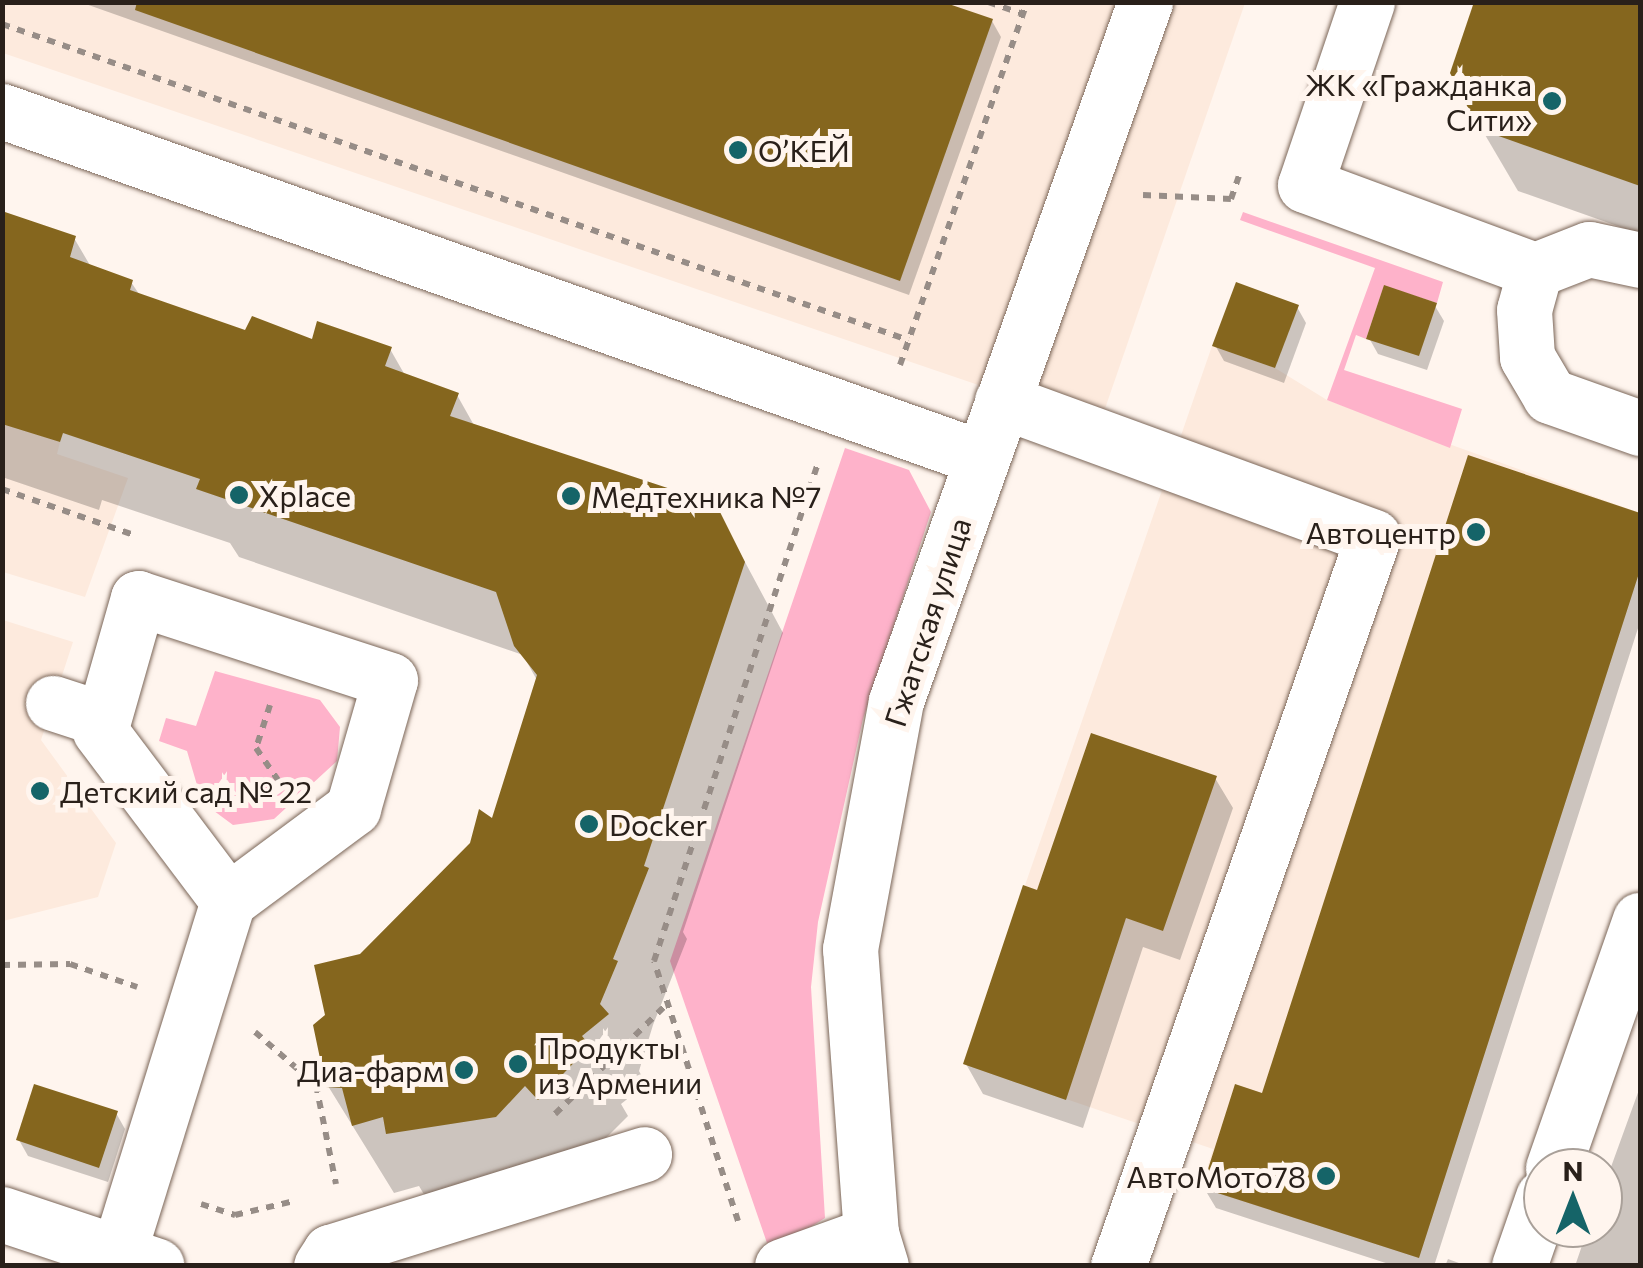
<!DOCTYPE html>
<html>
<head>
<meta charset="utf-8">
<style>
  body { margin:0 }
  #map { position:relative; width:1643px; height:1268px; overflow:hidden; background:#fff5ee; font-family:Commissioner,sans-serif }
  div>[style] { position:absolute }
  [style*='--x'] { left:calc(var(--x)*1px); top:calc(var(--y)*1px); width:calc(var(--w)*1px); rotate:calc(var(--a)*1deg) }
  .built>* { inset:0; background:#fdeadd }
  .green>* { inset:0; background:#feb2ca }
  .shadow>* { inset:0; background:#0003 }
  .building>* { inset:0; background:#85661e }
  .path>* { height:6px; margin-top:-3px; transform-origin:0; background:repeating-linear-gradient(90deg,#978d87 0 8px,transparent 0 16px) }
  .roads { filter:drop-shadow(0 0 2px #7b6658) drop-shadow(0 0 2px #7b6658) }
  .minor>* { height:55px; margin:-27.5px; padding:0 27.5px; transform-origin:27.5px; border-radius:27.5px; background:#fff }
  .dots>* { width:28px; height:28px; translate:-50% -50%; box-sizing:border-box; border:5px solid #fff5ee; border-radius:50% }
  span { translate:-50% -50%; white-space:nowrap; text-align:center; line-height:1.15; -webkit-text-stroke:10px #fff5ee; paint-order:stroke }
  .poi-label { font-size:30px; color:#29201a }
  .right { translate:-100% -50%; text-align:right }
  .left { translate:0 -50%; text-align:left }
  .street-label { font-size:30px; color:#29201a }
  .frame { position:absolute; inset:0; border:5px solid #29201a; pointer-events:none }
  .north { position:absolute; left:1523px; top:1148px; width:100px; height:100px; box-sizing:border-box; background:#fff5ee; border:2px solid #a9a099; border-radius:50%; rotate:0deg; font-size:28px; font-weight:700; line-height:40px; text-align:center; color:#29201a }
  .north::after { content:''; display:block; margin:auto; width:35px; height:45px; background:#156468; clip-path:polygon(50% 0,100% 100%,50% 72%,0 100%) }
</style>
</head>
<body>
<div id="map">
  <div class="built">
    <i style="clip-path:polygon(3px 2px,1245px 3px,1099px 426px,3px 53px)"></i>
    <i style="clip-path:polygon(1212px 346px,1275px 368px,1327px 400px,1640px 513px,1640px 570px,1419px 1258px,1201px 1188px,1213px 1149px,963px 1064px)"></i>
    <i style="clip-path:polygon(3px 410px,5px 424px,60px 442px,57px 454px,128px 478px,85px 597px,3px 572px)"></i>
    <i style="clip-path:polygon(3px 620px,73px 642px,41px 740px,116px 843px,98px 897px,3px 921px)"></i>
  </div>
  <div class="green">
    <i style="clip-path:polygon(1243px 212px,1443px 282px,1437px 303px,1384px 286px,1366px 339px,1356px 335px,1344px 370px,1462px 409px,1450px 448px,1327px 400px,1375px 268px,1240px 220px)"></i>
    <i style="clip-path:polygon(845px 448px,909px 470px,931px 512px,863px 719px,818px 922px,811px 987px,825px 1218px,796px 1236px,767px 1243px,670px 961px)"></i>
    <i style="clip-path:polygon(215px 671px,320px 700px,340px 727px,337px 761px,274px 819px,233px 825px,202px 802px,187px 751px,159px 741px,166px 718px,196px 726px)"></i>
  </div>
  <div class="shadow">
    <i style="clip-path:polygon(80px 2px,935px 2px,992px 21px,1001px 37px,909px 295px)"></i>
    <i style="clip-path:polygon(1477px 2px,1640px 2px,1640px 234px,1518px 191px,1481px 128px)"></i>
    <i style="clip-path:polygon(2px 214px,74px 238px,91px 267px,131px 282px,139px 294px,246px 333px,390px 349px,406px 377px,457px 395px,475px 427px,715px 506px,783px 633px,683px 932px,687px 939px,653px 1025px,639px 1071px,646px 1084px,621px 1104px,628px 1116px,578px 1166px,428px 1201px,419px 1186px,394px 1193px,328px 1086px,328px 1016px,362px 956px,493px 822px,538px 682px,523px 655px,239px 557px,230px 543px,102px 500px,99px 510px,2px 477px)"></i>
    <i style="clip-path:polygon(1435px 306px,1444px 321px,1427px 370px,1378px 354px,1369px 338px)"></i>
    <i style="clip-path:polygon(1297px 307px,1306px 323px,1284px 383px,1224px 361px,1215px 345px)"></i>
    <i style="clip-path:polygon(1469px 458px,1640px 516px,1640px 622px,1434px 1266px,1395px 1266px,1216px 1208px,1204px 1188px,1264px 1096px)"></i>
    <i style="clip-path:polygon(1215px 778px,1233px 808px,1180px 960px,1143px 947px,1083px 1128px,983px 1094px,966px 1064px,1038px 893px)"></i>
    <i style="clip-path:polygon(1640px 1087px,1640px 1266px,1575px 1266px,1588px 1228px,1603px 1228px,1603px 1189px)"></i>
    <i style="clip-path:polygon(116px 1113px,125px 1129px,108px 1182px,28px 1156px,19px 1140px)"></i>
    <i style="clip-path:polygon(1448px 1259px,1467px 1266px,1445px 1266px)"></i>
  </div>
  <div class="building">
    <i style="clip-path:polygon(137px 2px,943px 2px,993px 19px,900px 281px,135px 10px)"></i>
    <i style="clip-path:polygon(1474px 2px,1640px 2px,1640px 186px,1479px 129px,1450px 73px)"></i>
    <i style="clip-path:polygon(2px 211px,76px 236px,70px 257px,133px 280px,130px 290px,245px 330px,252px 316px,312px 339px,317px 321px,392px 347px,385px 366px,459px 393px,450px 416px,716px 504px,745px 562px,644px 866px,649px 868px,613px 959px,618px 961px,600px 1004px,609px 1014px,582px 1036px,590px 1046px,538px 1100px,525px 1086px,496px 1117px,386px 1134px,383px 1117px,352px 1126px,342px 1088px,326px 1087px,313px 1025px,325px 1015px,314px 965px,360px 954px,470px 843px,479px 809px,492px 818px,537px 675px,514px 646px,496px 592px,196px 489px,200px 479px,63px 433px,60px 442px,2px 424px)"></i>
    <i style="clip-path:polygon(1236px 282px,1299px 305px,1275px 368px,1212px 346px)"></i>
    <i style="clip-path:polygon(1384px 285px,1437px 303px,1419px 356px,1366px 339px)"></i>
    <i style="clip-path:polygon(1468px 455px,1640px 513px,1640px 570px,1419px 1258px,1202px 1188px,1235px 1084px,1262px 1093px)"></i>
    <i style="clip-path:polygon(1091px 733px,1217px 776px,1163px 931px,1126px 918px,1066px 1100px,963px 1064px,1023px 885px,1037px 890px)"></i>
    <i style="clip-path:polygon(34px 1084px,118px 1111px,99px 1168px,16px 1140px)"></i>
  </div>
  <div class="path">
    <i style="--x:988;--y:2;--w:36;--a:19"></i>
    <i style="--x:2;--y:24;--w:960;--a:19.23"></i>
    <i style="--x:1143;--y:195;--w:88;--a:2.6"></i>
    <i style="--x:1231;--y:199;--w:24;--a:-71"></i>
    <i style="--x:900;--y:365;--w:385;--a:-70.7"></i>
    <i style="--x:2;--y:489;--w:137;--a:19.2"></i>
    <i style="--x:270;--y:705;--w:45;--a:108"></i>
    <i style="--x:256;--y:748;--w:42;--a:55.6"></i>
    <i style="--x:2;--y:965;--w:68;--a:-0.8"></i>
    <i style="--x:70;--y:964;--w:71;--a:18.9"></i>
    <i style="--x:255;--y:1032;--w:81;--a:41"></i>
    <i style="--x:316;--y:1085;--w:101;--a:78.6"></i>
    <i style="--x:555;--y:1114;--w:158;--a:-44.5"></i>
    <i style="--x:201;--y:1204;--w:36;--a:18"></i>
    <i style="--x:235;--y:1215;--w:57;--a:-13.3"></i>
    <i style="--x:738;--y:1221;--w:273;--a:-107.9"></i>
    <i style="--x:654;--y:961;--w:524;--a:-71.77"></i>
  </div>
  <div class="roads">
    <div class="minor">
      <i style="--x:1367;--y:2;--w:193;--a:108.7"></i>
      <i style="--x:1305;--y:185;--w:245;--a:20.3"></i>
      <i style="--x:1535;--y:270;--w:41;--a:105.4"></i>
      <i style="--x:1524;--y:310;--w:47;--a:86.3"></i>
      <i style="--x:1527;--y:357;--w:45;--a:59.5"></i>
      <i style="--x:1550;--y:396;--w:96;--a:19.6"></i>
      <i style="--x:2;--y:111;--w:1040;--a:19.5"></i>
      <i style="--x:1535;--y:270;--w:58;--a:-21.3"></i>
      <i style="--x:1589;--y:249;--w:52;--a:12.2"></i>
      <i style="--x:1002;--y:401;--w:395;--a:20.1"></i>
      <i style="--x:1373;--y:537;--w:772;--a:109.28"></i>
      <i style="--x:53;--y:703;--w:52;--a:18.1"></i>
      <i style="--x:1553;--y:1168;--w:263;--a:-70.7"></i>
      <i style="--x:2;--y:1214;--w:163;--a:18.5"></i>
      <i style="--x:119;--y:1251;--w:367;--a:-72.7"></i>
      <i style="--x:228;--y:901;--w:156;--a:-36.6"></i>
      <i style="--x:353;--y:808;--w:133;--a:-73.9"></i>
      <i style="--x:390;--y:680;--w:265;--a:-162"></i>
      <i style="--x:138;--y:598;--w:138;--a:105.9"></i>
      <i style="--x:100;--y:731;--w:213;--a:53"></i>
      <i style="--x:321;--y:1266;--w:17;--a:-57"></i>
      <i style="--x:330;--y:1252;--w:329;--a:-17.3"></i>
      <i style="--x:782;--y:1266;--w:95;--a:-19.8"></i>
      <i style="--x:881;--y:1266;--w:34;--a:-107"></i>
      <i style="--x:871;--y:1234;--w:286;--a:-94.2"></i>
      <i style="--x:850;--y:949;--w:252;--a:-79.5"></i>
      <i style="--x:896;--y:701;--w:742;--a:-70.39"></i>
      <i style="--x:1519;--y:1266;--w:73;--a:-70.8"></i>
    </div>
  </div>
  <div class="dots">
    <i style="left:1552px;top:101px;background:#156468"></i>
    <i style="left:738px;top:150px;background:#156468"></i>
    <i style="left:239px;top:495px;background:#156468"></i>
    <i style="left:571px;top:496px;background:#156468"></i>
    <i style="left:1476px;top:532px;background:#156468"></i>
    <i style="left:40px;top:791px;background:#156468"></i>
    <i style="left:589px;top:824px;background:#156468"></i>
    <i style="left:518px;top:1064px;background:#156468"></i>
    <i style="left:464px;top:1070px;background:#156468"></i>
    <i style="left:1326px;top:1176px;background:#156468"></i>
  </div>
  <div class="poi-label">
    <span class="right" style="left:1532px;top:101px">ЖК «Гражданка<br>Сити»</span>
    <span class="left" style="left:758px;top:150px">О’КЕЙ</span>
    <span class="left" style="left:259px;top:495px">Xplace</span>
    <span class="left" style="left:591px;top:496px">Медтехника №7</span>
    <span class="right" style="left:1456px;top:532px">Автоцентр</span>
    <span class="left" style="left:60px;top:791px">Детский сад № 22</span>
    <span class="left" style="left:609px;top:824px">Docker</span>
    <span class="left" style="left:538px;top:1064px">Продукты<br>из Армении</span>
    <span class="right" style="left:444px;top:1070px">Диа-фарм</span>
    <span class="right" style="left:1306px;top:1176px">АвтоМото78</span>
  </div>
  <div class="street-label">
    <span style="left:927px;top:622px;rotate:-72deg">Гжатская улица</span>
  </div>
  <div class="frame"></div>
  <div class="north">N</div>
</div>
</body>
</html>
